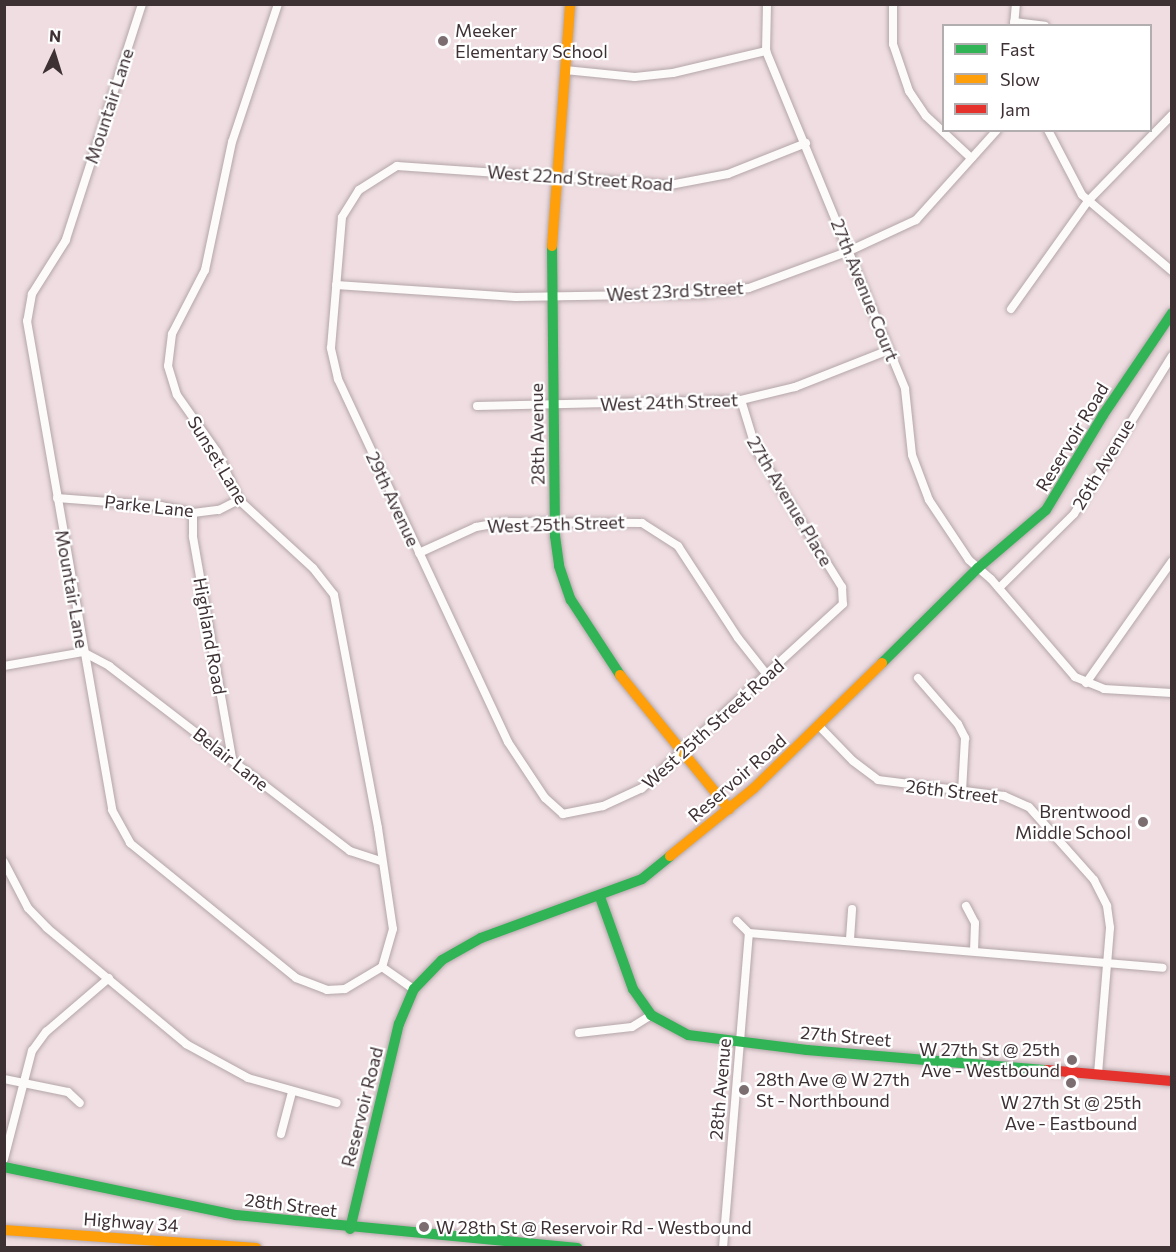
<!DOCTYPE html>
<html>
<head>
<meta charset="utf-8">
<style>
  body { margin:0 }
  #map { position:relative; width:1176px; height:1252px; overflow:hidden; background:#efdde1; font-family:Commissioner,sans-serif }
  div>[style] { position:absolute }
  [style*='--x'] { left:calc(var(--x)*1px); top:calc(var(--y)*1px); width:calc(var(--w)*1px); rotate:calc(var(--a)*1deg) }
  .roads { filter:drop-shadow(0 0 2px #b4a6a9) drop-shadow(0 0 2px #b4a6a9) }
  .street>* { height:8px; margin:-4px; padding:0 4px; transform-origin:4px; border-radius:4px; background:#fdfafa }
  .fast>* { height:10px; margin:-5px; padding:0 5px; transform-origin:5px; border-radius:5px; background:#30b455 }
  .slow>* { height:10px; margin:-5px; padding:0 5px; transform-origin:5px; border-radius:5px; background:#ff9f0a }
  .jam>* { height:10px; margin:-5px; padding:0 5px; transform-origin:5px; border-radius:5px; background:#e5322d }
  .dots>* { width:16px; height:16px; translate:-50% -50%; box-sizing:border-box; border:3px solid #fff; border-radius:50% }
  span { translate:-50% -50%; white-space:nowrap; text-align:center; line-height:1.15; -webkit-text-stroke:4.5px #fff; paint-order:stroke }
  .poi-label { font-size:18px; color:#3e3134 }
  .left { translate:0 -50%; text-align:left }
  .right { translate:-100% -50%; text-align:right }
  .street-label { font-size:18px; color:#3e3134 }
  .frame { position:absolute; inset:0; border:6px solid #3e3134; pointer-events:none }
  .legend { position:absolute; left:942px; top:24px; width:210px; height:108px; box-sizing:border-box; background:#fff; border:2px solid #b2adae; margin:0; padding:8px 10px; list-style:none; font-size:18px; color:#3e3134 }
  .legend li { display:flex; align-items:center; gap:12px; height:30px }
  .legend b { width:30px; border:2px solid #b2adae }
  .north { position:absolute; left:24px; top:24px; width:60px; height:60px; -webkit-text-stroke:4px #fff; paint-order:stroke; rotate:4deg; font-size:16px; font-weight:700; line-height:24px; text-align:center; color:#3e3134 }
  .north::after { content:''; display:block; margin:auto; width:21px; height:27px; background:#3e3134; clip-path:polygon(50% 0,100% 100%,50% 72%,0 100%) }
</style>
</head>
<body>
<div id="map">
  <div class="roads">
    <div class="street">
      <i style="--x:142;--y:4;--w:248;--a:107.9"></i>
      <i style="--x:66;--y:240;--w:64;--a:122.2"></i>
      <i style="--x:32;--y:294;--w:27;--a:100"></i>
      <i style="--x:27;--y:321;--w:496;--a:80.1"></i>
      <i style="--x:112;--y:810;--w:38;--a:61"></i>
      <i style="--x:130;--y:843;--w:214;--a:39.1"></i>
      <i style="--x:296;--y:978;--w:33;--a:21"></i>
      <i style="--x:327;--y:990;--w:18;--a:-3"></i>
      <i style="--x:345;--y:989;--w:43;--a:-30.7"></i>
      <i style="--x:382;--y:967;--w:39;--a:35"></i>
      <i style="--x:278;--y:4;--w:145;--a:108.4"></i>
      <i style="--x:232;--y:142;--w:131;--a:101.9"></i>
      <i style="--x:205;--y:270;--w:72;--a:117.3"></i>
      <i style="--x:172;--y:334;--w:32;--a:97"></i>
      <i style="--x:168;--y:366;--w:30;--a:73"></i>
      <i style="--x:177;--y:395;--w:70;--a:54.9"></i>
      <i style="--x:217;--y:452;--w:53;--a:65.4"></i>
      <i style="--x:239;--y:500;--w:100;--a:42.6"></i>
      <i style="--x:313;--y:568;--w:34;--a:52"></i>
      <i style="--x:334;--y:595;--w:237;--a:79.3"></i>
      <i style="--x:378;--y:828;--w:102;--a:81.6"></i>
      <i style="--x:393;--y:929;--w:40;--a:106"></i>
      <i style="--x:767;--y:4;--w:47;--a:91.2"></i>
      <i style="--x:766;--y:51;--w:365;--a:67.6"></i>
      <i style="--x:905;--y:389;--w:66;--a:83.9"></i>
      <i style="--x:912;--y:455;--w:48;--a:69.3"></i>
      <i style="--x:929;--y:500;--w:72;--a:56.3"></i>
      <i style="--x:969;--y:560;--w:29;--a:41"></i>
      <i style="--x:991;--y:579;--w:129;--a:49.4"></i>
      <i style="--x:1075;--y:677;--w:31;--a:22"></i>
      <i style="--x:1104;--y:689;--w:68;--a:3.4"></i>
      <i style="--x:893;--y:4;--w:40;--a:90"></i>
      <i style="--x:893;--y:44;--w:50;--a:71.2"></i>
      <i style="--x:909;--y:91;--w:30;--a:56"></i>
      <i style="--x:926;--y:116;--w:62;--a:43"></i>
      <i style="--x:1014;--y:22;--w:31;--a:7"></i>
      <i style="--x:1014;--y:26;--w:22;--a:-85"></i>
      <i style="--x:565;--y:70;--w:70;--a:5.7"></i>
      <i style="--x:635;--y:77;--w:38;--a:-6"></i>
      <i style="--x:673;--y:73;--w:96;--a:-13.3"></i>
      <i style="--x:1048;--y:130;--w:73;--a:62.4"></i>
      <i style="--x:1082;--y:195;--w:118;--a:40.2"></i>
      <i style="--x:336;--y:285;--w:180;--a:3.8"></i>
      <i style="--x:516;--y:297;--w:185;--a:-0.9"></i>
      <i style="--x:701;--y:294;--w:48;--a:-7.1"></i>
      <i style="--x:749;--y:288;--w:107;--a:-20.3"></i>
      <i style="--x:849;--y:251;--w:74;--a:-24.8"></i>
      <i style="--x:916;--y:220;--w:121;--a:-48"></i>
      <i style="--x:1011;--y:309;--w:133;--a:-54.5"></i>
      <i style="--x:1088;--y:201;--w:120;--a:-45.7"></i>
      <i style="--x:741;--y:400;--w:51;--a:73"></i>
      <i style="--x:756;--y:449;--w:163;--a:58.1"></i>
      <i style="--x:842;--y:587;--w:17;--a:87"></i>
      <i style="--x:843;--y:604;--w:273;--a:137.5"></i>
      <i style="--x:642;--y:788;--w:43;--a:155.2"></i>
      <i style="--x:603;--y:806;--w:41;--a:168.7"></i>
      <i style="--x:563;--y:814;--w:24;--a:-138"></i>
      <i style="--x:545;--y:798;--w:67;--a:-123.5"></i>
      <i style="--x:508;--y:742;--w:401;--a:-115.1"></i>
      <i style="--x:338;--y:379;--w:32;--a:-103"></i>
      <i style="--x:331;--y:348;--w:131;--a:-85.2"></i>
      <i style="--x:342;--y:217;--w:32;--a:-58"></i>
      <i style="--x:359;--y:190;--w:45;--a:-32.3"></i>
      <i style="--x:397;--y:166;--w:274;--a:4"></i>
      <i style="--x:670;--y:185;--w:59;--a:-10.7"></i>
      <i style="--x:728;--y:174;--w:84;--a:-21.7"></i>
      <i style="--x:477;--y:406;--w:264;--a:-1.3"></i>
      <i style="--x:741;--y:400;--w:56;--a:-13.5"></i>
      <i style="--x:795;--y:387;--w:101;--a:-21.5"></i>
      <i style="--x:57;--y:498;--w:104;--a:4.4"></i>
      <i style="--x:161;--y:506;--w:33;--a:12"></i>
      <i style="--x:193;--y:513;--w:26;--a:-7"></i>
      <i style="--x:219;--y:510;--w:22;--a:-27"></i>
      <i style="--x:193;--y:513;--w:24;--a:90"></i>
      <i style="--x:193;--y:537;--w:225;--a:80"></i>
      <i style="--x:419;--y:553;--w:63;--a:-24.5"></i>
      <i style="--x:476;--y:527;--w:27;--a:-10"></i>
      <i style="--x:503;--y:522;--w:139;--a:0.4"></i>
      <i style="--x:642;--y:523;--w:43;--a:32.6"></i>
      <i style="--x:678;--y:546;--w:110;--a:56.9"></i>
      <i style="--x:738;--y:638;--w:48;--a:51.7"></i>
      <i style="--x:999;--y:588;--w:105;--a:-44.6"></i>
      <i style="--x:1074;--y:514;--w:186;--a:-58.2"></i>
      <i style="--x:4;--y:666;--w:80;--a:-10"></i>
      <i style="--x:83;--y:652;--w:30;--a:28"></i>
      <i style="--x:109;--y:666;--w:304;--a:37.5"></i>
      <i style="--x:350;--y:851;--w:33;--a:18"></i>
      <i style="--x:918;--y:678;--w:61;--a:49"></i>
      <i style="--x:958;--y:724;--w:16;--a:63"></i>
      <i style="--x:965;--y:738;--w:53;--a:93.2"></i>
      <i style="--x:1086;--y:683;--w:149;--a:-54.8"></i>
      <i style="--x:820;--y:727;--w:47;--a:45.9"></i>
      <i style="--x:853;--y:761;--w:31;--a:37"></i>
      <i style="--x:878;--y:780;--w:127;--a:7.2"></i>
      <i style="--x:1004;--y:796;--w:27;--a:24"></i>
      <i style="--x:1029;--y:807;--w:98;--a:48.3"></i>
      <i style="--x:1094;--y:880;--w:29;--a:63"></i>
      <i style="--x:1107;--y:906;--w:22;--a:82"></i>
      <i style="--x:1110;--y:928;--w:145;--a:94.7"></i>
      <i style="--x:4;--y:862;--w:52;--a:62.4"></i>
      <i style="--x:28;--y:908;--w:28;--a:46"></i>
      <i style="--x:47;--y:928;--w:181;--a:39.8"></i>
      <i style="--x:186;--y:1044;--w:71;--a:28.7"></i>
      <i style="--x:248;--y:1078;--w:92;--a:15.7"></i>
      <i style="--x:966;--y:906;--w:19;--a:62"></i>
      <i style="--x:975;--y:923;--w:27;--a:92"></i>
      <i style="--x:737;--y:921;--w:17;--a:45"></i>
      <i style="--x:749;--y:933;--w:415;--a:4.8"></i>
      <i style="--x:850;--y:939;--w:30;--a:-86"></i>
      <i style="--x:579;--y:1033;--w:53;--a:-6.5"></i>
      <i style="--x:632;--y:1027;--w:22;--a:-32"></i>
      <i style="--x:4;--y:1079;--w:65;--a:11.5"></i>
      <i style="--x:68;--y:1092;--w:16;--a:43"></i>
      <i style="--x:281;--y:1134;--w:43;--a:-75.3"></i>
      <i style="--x:4;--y:1159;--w:112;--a:-75.5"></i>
      <i style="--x:32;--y:1051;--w:24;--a:-54"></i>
      <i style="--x:46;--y:1032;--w:83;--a:-40.6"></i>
      <i style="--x:723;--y:1248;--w:316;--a:-85.3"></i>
    </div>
    <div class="fast">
      <i style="--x:552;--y:246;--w:290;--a:89.4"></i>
      <i style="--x:555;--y:536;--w:30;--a:82"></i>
      <i style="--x:559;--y:566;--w:36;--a:71"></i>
      <i style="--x:571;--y:600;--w:90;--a:56.8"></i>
      <i style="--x:882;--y:663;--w:135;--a:-44.7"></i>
      <i style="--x:978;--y:568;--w:89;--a:-40.5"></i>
      <i style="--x:1046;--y:510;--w:111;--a:-59"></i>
      <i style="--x:1103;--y:415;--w:123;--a:-55.9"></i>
      <i style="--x:600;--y:897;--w:98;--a:70.3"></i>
      <i style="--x:633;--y:989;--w:32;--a:55"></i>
      <i style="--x:651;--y:1015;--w:42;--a:28.4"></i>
      <i style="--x:688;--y:1035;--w:120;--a:7.2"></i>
      <i style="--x:807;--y:1050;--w:241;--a:4.8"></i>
      <i style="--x:4;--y:1167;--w:237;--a:11.7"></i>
      <i style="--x:236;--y:1215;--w:343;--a:5.5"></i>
      <i style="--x:350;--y:1229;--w:211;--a:-76.6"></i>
      <i style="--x:399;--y:1024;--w:38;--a:-67"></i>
      <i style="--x:414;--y:989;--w:40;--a:-46"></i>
      <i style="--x:442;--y:960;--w:45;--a:-29.4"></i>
      <i style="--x:481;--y:938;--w:171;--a:-20.1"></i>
      <i style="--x:642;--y:879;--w:36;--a:-39"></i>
    </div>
    <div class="slow">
      <i style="--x:552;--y:246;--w:243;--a:-85.7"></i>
      <i style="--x:620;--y:675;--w:173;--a:50.9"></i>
      <i style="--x:670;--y:856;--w:108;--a:-39"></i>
      <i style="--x:754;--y:788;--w:179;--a:-44.3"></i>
      <i style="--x:4;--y:1230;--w:253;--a:4.1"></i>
    </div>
    <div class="jam">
      <i style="--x:1047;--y:1070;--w:125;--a:5"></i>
    </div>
  </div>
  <div class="dots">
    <i style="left:443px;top:41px;background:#7c6d71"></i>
    <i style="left:1143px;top:822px;background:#7c6d71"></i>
    <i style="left:1072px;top:1060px;background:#7c6d71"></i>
    <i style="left:1071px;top:1083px;background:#7c6d71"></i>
    <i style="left:744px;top:1090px;background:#7c6d71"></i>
    <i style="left:424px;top:1227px;background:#7c6d71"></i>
  </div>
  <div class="poi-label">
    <span class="left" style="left:455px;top:41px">Meeker<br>Elementary School</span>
    <span class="right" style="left:1131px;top:822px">Brentwood<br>Middle School</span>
    <span class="right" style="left:1060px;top:1060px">W 27th St @ 25th<br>Ave - Westbound</span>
    <span class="left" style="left:756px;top:1090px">28th Ave @ W 27th<br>St - Northbound</span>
    <span style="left:1071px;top:1113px">W 27th St @ 25th<br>Ave - Eastbound</span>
    <span class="left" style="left:436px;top:1227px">W 28th St @ Reservoir Rd - Westbound</span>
  </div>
  <div class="street-label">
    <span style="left:109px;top:106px;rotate:-72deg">Mountair Lane</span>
    <span style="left:580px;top:178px;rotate:4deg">West 22nd Street Road</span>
    <span style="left:865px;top:290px;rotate:68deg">27th Avenue Court</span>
    <span style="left:675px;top:291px;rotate:-3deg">West 23rd Street</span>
    <span style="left:669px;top:402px;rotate:-2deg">West 24th Street</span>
    <span style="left:537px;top:434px;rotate:-91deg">28th Avenue</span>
    <span style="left:1072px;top:437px;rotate:-59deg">Reservoir Road</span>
    <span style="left:218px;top:460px;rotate:59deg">Sunset Lane</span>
    <span style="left:1103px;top:464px;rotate:-59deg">26th Avenue</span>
    <span style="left:393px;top:499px;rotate:65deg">29th Avenue</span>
    <span style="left:790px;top:501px;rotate:59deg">27th Avenue Place</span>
    <span style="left:149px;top:506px;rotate:6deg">Parke Lane</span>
    <span style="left:556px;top:524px;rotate:-2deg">West 25th Street</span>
    <span style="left:72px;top:589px;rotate:80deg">Mountair Lane</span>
    <span style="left:210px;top:636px;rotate:80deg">Highland Road</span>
    <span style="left:713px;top:724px;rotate:-42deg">West 25th Street Road</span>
    <span style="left:231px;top:759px;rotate:38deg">Belair Lane</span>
    <span style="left:737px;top:778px;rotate:-41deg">Reservoir Road</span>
    <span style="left:952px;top:791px;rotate:7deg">26th Street</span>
    <span style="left:846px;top:1036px;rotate:5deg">27th Street</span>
    <span style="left:720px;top:1089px;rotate:-85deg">28th Avenue</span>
    <span style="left:362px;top:1107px;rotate:-76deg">Reservoir Road</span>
    <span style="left:291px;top:1205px;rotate:7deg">28th Street</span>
    <span style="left:131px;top:1222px;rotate:4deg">Highway 34</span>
  </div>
  <div class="frame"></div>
  <ul class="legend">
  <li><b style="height:8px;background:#30b455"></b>Fast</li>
  <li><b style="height:8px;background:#ff9f0a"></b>Slow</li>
  <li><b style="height:8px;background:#e5322d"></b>Jam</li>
  </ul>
  <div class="north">N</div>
</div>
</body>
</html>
